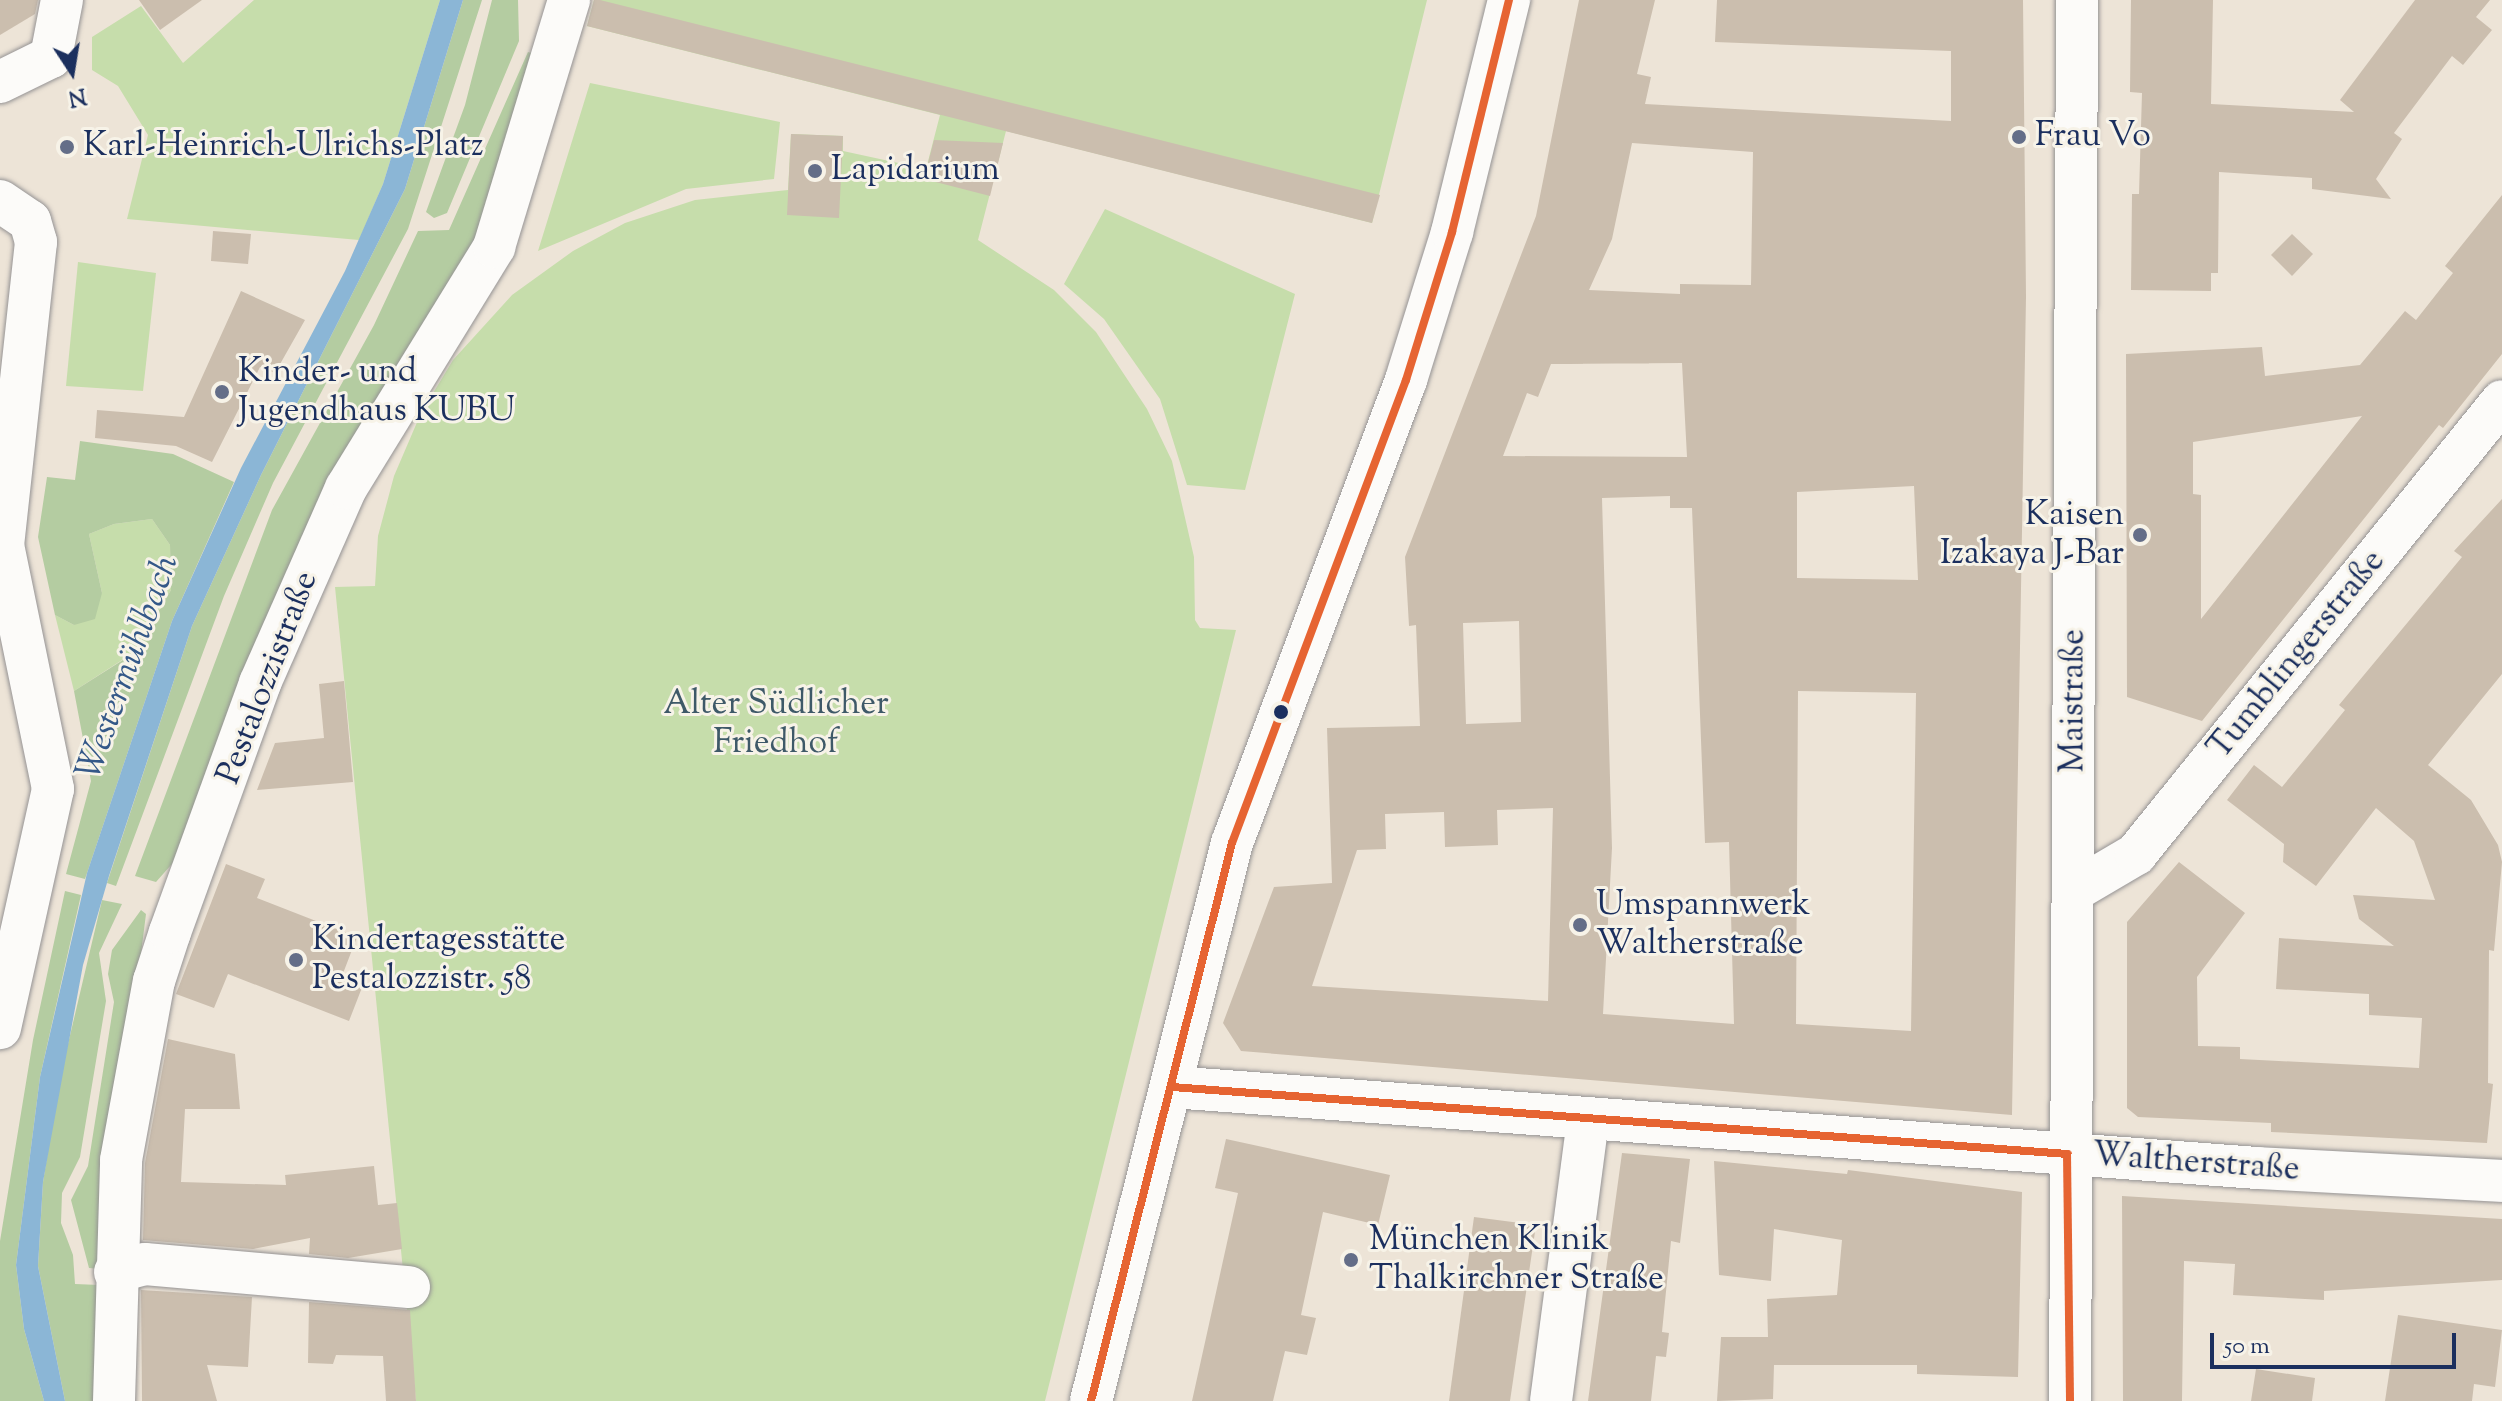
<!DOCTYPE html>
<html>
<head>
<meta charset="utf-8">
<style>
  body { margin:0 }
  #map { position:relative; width:2502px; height:1401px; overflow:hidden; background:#ede4d7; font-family:"Sorts Mill Goudy",serif }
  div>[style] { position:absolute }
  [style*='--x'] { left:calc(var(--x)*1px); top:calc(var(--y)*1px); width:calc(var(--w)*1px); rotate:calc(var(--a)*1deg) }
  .green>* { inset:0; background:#c6ddab }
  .forest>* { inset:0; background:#b4cca1 }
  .water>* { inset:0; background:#8bb6d6 }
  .building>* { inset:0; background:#cbbeae }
  .roads { filter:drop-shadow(0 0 2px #959394) drop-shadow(0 0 2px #959394) }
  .minor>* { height:42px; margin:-21px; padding:0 21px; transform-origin:21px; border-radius:21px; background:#fcfbf9 }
  .bus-1>* { height:8px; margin:-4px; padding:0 4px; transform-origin:4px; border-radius:4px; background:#e66432 }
  .dots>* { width:22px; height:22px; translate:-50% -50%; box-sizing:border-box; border:4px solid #f7f3e8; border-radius:50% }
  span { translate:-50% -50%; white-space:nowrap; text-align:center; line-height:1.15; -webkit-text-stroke:6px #f7f3e8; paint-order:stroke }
  .poi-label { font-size:34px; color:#1b2f5e }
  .left { translate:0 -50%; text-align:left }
  .right { translate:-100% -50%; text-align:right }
  .street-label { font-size:34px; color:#1b2f5e }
  .park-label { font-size:34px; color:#3e5968 }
  .water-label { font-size:36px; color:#345888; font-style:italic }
  .north { position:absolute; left:32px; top:32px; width:80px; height:80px; -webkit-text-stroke:6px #f7f3e8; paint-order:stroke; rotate:168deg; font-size:22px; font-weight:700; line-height:32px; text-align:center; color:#1b2f5e }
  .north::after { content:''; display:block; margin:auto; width:28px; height:36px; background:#1b2f5e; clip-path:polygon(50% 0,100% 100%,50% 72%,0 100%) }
  .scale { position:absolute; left:2210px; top:1333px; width:246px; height:36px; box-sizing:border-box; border:4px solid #1b2f5e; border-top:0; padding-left:10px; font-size:24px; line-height:28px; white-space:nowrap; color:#1b2f5e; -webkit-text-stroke:6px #f7f3e8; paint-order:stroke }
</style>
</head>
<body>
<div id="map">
  <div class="green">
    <i style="clip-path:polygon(254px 0,440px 0,383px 184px,359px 240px,127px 219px,148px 135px,118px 86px,92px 70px,92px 37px,141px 6px,183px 63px)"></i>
    <i style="clip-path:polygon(594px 0,1427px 0,1372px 223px,1006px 131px,978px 240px,1054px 290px,1096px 332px,1147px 409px,1172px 461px,1194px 557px,1195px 620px,1200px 628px,1236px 630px,1045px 1401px,416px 1401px,335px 587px,375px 586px,378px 536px,394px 476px,421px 413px,453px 360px,512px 295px,573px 251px,625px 223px,695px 200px,788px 190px,791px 134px,843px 136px,843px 151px,926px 169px,940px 115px,587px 26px)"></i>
    <i style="clip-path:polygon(590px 83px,780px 122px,774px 179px,686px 189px,538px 251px)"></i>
    <i style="clip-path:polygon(1105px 209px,1295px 294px,1245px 490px,1187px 485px,1160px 399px,1104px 319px,1064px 284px)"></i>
    <i style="clip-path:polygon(78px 262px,156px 273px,143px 391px,66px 386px)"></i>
    <i style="clip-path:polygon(152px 519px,170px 545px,171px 590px,133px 653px,74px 691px,55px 615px,74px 625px,102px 593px,89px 534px,114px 524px)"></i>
  </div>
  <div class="forest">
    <i style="clip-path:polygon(463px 0,482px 0,408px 229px,273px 483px,224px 596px,116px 886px,107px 883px,192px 626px,261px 475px,405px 189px)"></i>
    <i style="clip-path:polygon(492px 0,518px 0,519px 41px,447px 213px,434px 218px,426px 212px,465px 105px)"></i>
    <i style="clip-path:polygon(528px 52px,537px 55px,488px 218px,179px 856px,156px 882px,135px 876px,272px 510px,374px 325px,418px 231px,449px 230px)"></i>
    <i style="clip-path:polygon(80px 441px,173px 454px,234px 482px,172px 621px,85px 879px,66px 874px,91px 781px,74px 691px,134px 653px,171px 590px,170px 545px,152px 519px,114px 524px,89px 534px,102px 593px,95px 619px,74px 625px,55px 615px,38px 537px,47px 477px,75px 480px)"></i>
    <i style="clip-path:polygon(65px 891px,81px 895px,40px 1077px,16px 1265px,24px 1329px,44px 1401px,0 1401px,0 1241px,33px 1040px)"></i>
    <i style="clip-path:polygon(102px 900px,122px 904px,99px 953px,106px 1001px,80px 1157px,62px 1193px,61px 1223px,73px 1255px,75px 1284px,99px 1285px,97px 1401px,65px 1401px,38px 1266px,43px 1182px,59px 1082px)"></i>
    <i style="clip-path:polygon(141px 910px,146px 914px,101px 1269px,89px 1268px,71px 1200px,88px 1166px,114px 1002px,108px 974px,112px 950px)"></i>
  </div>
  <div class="water">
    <i style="clip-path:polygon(440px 0,463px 0,405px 189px,261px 475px,192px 626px,109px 876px,83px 965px,43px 1182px,38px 1266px,65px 1401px,44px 1401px,24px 1329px,16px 1265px,40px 1077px,87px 873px,172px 621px,241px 468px,345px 271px,383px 184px)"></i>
  </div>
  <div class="building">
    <i style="clip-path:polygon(0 0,38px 0,35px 14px,0 35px)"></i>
    <i style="clip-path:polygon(139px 0,202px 0,160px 30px)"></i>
    <i style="clip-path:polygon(594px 0,600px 0,1380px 195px,1372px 223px,587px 26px)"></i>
    <i style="clip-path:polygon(evenodd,1579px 0,1655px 0,1637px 74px,1651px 77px,1645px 104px,1951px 121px,1951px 51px,1715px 42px,1717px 0,2023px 0,2026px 297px,2012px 1115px,1241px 1051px,1223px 1023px,1274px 887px,1332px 883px,1327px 728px,1420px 726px,1416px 625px,1409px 626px,1405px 557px,1536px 216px,1579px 0,1632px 143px,1753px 152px,1751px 285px,1680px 284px,1680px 294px,1589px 290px,1612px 239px,1632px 143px,1579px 0,1682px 363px,1687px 457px,1503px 456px,1527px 393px,1538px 397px,1551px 364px,1682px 363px,1579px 0,1914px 486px,1918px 580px,1797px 578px,1797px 492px,1914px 486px,1579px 0,1670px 496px,1670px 508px,1692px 508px,1705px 843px,1729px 842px,1734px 1024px,1603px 1014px,1612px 848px,1602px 498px,1670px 496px,1579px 0,1519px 621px,1521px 722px,1466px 724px,1463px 623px,1519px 621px,1579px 0,1798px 691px,1916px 693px,1911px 1031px,1796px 1024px,1798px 691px,1579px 0,1553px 808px,1548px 1001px,1312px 986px,1357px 850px,1386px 849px,1385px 814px,1444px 812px,1445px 847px,1498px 845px,1497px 810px,1553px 808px)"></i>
    <i style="clip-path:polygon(2131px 0,2213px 0,2211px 104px,2354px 112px,2340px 100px,2415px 0,2490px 0,2476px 17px,2492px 30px,2463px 65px,2452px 56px,2394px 133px,2402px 139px,2376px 179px,2391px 199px,2312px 189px,2312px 178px,2219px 172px,2218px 273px,2211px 273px,2211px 291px,2131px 290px,2132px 194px,2139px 194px,2142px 93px,2130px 92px)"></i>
    <i style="clip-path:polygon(791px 134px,843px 136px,839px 218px,787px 215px)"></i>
    <i style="clip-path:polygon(934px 140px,1003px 143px,990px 196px,924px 179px)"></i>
    <i style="clip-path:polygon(evenodd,2502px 195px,2502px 354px,2443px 428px,2439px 425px,2202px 721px,2127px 697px,2126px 354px,2262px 347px,2265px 376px,2360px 365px,2405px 311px,2416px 320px,2453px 273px,2445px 266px,2502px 195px,2362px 416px,2305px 488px,2201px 619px,2201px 495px,2193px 494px,2193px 442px,2362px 416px)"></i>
    <i style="clip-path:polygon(213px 231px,251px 234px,248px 264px,211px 261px)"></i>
    <i style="clip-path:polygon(2292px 234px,2313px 254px,2292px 276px,2271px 255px)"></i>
    <i style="clip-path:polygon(241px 291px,305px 320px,275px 373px,260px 367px,212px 462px,176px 446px,95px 438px,97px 410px,184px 417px)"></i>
    <i style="clip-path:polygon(2502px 499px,2502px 674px,2428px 765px,2471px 800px,2498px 845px,2502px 862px,2494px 951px,2489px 950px,2488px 1083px,2493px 1084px,2487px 1143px,2271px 1132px,2271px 1123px,2138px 1117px,2127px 1108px,2127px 922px,2179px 862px,2245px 913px,2197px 977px,2198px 1046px,2240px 1047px,2240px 1059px,2419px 1068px,2422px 1018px,2369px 1015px,2369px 994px,2276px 989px,2279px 938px,2394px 946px,2359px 919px,2353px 895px,2435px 900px,2414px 841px,2376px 808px,2316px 886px,2283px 862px,2284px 844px,2227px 800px,2254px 765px,2282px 787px,2345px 710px,2339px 705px,2462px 557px,2454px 551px)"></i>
    <i style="clip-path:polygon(344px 681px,353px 782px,257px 790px,275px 743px,324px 738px,319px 684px)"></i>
    <i style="clip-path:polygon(226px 864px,265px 879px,257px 898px,357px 937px,342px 976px,363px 985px,349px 1021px,228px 974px,214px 1008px,176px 994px)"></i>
    <i style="clip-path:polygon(168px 1039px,235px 1054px,240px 1109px,185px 1109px,181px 1182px,286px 1185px,285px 1175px,374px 1166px,378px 1205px,397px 1203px,402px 1249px,348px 1258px,309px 1254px,310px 1238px,253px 1249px,143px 1240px,145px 1163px)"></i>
    <i style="clip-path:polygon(1226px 1139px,1390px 1175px,1378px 1225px,1323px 1212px,1301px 1315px,1316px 1318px,1307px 1355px,1285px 1351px,1273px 1401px,1192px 1401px,1238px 1193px,1215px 1188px)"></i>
    <i style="clip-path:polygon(1622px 1153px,1690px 1159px,1680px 1243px,1671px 1241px,1662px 1332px,1669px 1333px,1666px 1357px,1656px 1356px,1651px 1401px,1588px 1401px)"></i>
    <i style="clip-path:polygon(1714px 1161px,1847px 1174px,1848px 1170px,2022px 1192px,2018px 1377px,1917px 1374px,1917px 1365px,1774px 1365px,1773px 1399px,1717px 1401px,1721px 1337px,1768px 1337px,1767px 1299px,1837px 1295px,1842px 1240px,1774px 1229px,1771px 1281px,1719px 1275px)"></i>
    <i style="clip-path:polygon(2122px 1196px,2502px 1219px,2502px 1280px,2324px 1291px,2324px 1300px,2233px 1295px,2235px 1264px,2184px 1261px,2182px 1401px,2123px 1401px)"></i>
    <i style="clip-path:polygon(1474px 1217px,1536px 1225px,1510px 1401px,1449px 1401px)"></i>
    <i style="clip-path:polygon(141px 1290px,252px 1297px,248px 1367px,207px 1365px,217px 1401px,142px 1401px)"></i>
    <i style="clip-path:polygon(309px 1302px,410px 1310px,416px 1401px,386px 1401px,383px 1356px,336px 1355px,333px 1364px,308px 1363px)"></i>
    <i style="clip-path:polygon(2398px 1315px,2502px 1330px,2495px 1387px,2474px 1384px,2472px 1401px,2385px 1401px)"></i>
    <i style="clip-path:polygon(2256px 1369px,2315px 1378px,2312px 1401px,2251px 1401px)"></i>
  </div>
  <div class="roads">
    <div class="minor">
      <i style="--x:0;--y:82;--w:57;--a:-26.1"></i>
      <i style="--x:51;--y:57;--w:58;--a:-79.1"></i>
      <i style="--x:0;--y:201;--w:36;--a:34"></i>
      <i style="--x:30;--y:221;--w:22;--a:74"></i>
      <i style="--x:36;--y:242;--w:305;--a:96.2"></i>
      <i style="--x:3;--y:545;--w:249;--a:78.4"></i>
      <i style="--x:53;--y:789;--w:245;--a:102.5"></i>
      <i style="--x:2075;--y:890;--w:71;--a:-30.5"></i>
      <i style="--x:2136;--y:854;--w:582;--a:-51.06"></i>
      <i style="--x:1172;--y:1087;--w:1088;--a:4.27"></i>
      <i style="--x:2257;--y:1168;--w:245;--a:3"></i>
      <i style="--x:115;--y:1272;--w:31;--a:-15"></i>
      <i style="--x:145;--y:1264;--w:265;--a:5"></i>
      <i style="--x:114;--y:1401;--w:241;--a:-88.3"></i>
      <i style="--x:121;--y:1160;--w:182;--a:-79.6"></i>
      <i style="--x:154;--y:981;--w:52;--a:-71.9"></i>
      <i style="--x:170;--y:932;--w:265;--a:-70.1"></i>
      <i style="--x:260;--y:683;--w:213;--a:-66.2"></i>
      <i style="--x:346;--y:488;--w:283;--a:-58.4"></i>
      <i style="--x:494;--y:247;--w:258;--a:-73.1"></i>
      <i style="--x:1091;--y:1401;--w:576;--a:-75.82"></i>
      <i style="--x:1232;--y:843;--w:495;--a:-69.4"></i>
      <i style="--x:1406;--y:380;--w:155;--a:-72.7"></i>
      <i style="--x:1452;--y:232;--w:239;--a:-76.2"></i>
      <i style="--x:1551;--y:1401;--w:283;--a:-82.5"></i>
      <i style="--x:2070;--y:1401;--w:1401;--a:-89.71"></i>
    </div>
  </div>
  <div class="bus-1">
    <i style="--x:1172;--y:1087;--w:898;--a:4.28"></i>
    <i style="--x:2067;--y:1154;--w:247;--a:89.3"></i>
    <i style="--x:1091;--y:1401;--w:576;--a:-75.82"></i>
    <i style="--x:1232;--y:843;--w:495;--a:-69.4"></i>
    <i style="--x:1406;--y:380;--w:155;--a:-72.7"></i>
    <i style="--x:1452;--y:232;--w:239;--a:-76.2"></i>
  </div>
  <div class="dots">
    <i style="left:2019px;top:137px;background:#646e88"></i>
    <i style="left:67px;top:147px;background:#646e88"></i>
    <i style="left:815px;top:171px;background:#646e88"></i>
    <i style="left:222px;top:392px;background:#646e88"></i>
    <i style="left:2140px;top:535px;background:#646e88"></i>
    <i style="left:1281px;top:712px;background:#1b2f5e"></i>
    <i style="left:1580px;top:925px;background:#646e88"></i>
    <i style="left:296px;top:960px;background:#646e88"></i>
    <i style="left:1351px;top:1260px;background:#646e88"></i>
  </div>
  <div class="poi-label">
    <span class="left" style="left:2035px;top:137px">Frau Vo</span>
    <span class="left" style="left:83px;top:147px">Karl-Heinrich-Ulrichs-Platz</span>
    <span class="left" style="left:831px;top:171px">Lapidarium</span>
    <span class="left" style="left:238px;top:392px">Kinder- und<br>Jugendhaus KUBU</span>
    <span class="right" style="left:2124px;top:535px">Kaisen<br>Izakaya J-Bar</span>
    <span class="left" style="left:1596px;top:925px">Umspannwerk<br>Waltherstraße</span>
    <span class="left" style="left:312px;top:960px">Kindertagesstätte<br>Pestalozzistr. 58</span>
    <span class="left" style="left:1369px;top:1260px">München Klinik<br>Thalkirchner Straße</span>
  </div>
  <div class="street-label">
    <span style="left:2297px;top:655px;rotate:-51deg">Tumblingerstraße</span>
    <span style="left:268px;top:678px;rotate:-69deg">Pestalozzistraße</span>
    <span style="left:2074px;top:701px;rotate:-90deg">Maistraße</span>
    <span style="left:2196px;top:1163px;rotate:4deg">Waltherstraße</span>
  </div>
  <div class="park-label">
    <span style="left:776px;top:724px">Alter Südlicher<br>Friedhof</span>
  </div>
  <div class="water-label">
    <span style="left:129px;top:668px;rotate:-70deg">Westermühlbach</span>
  </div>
  <div class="north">N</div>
  <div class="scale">50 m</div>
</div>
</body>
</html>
